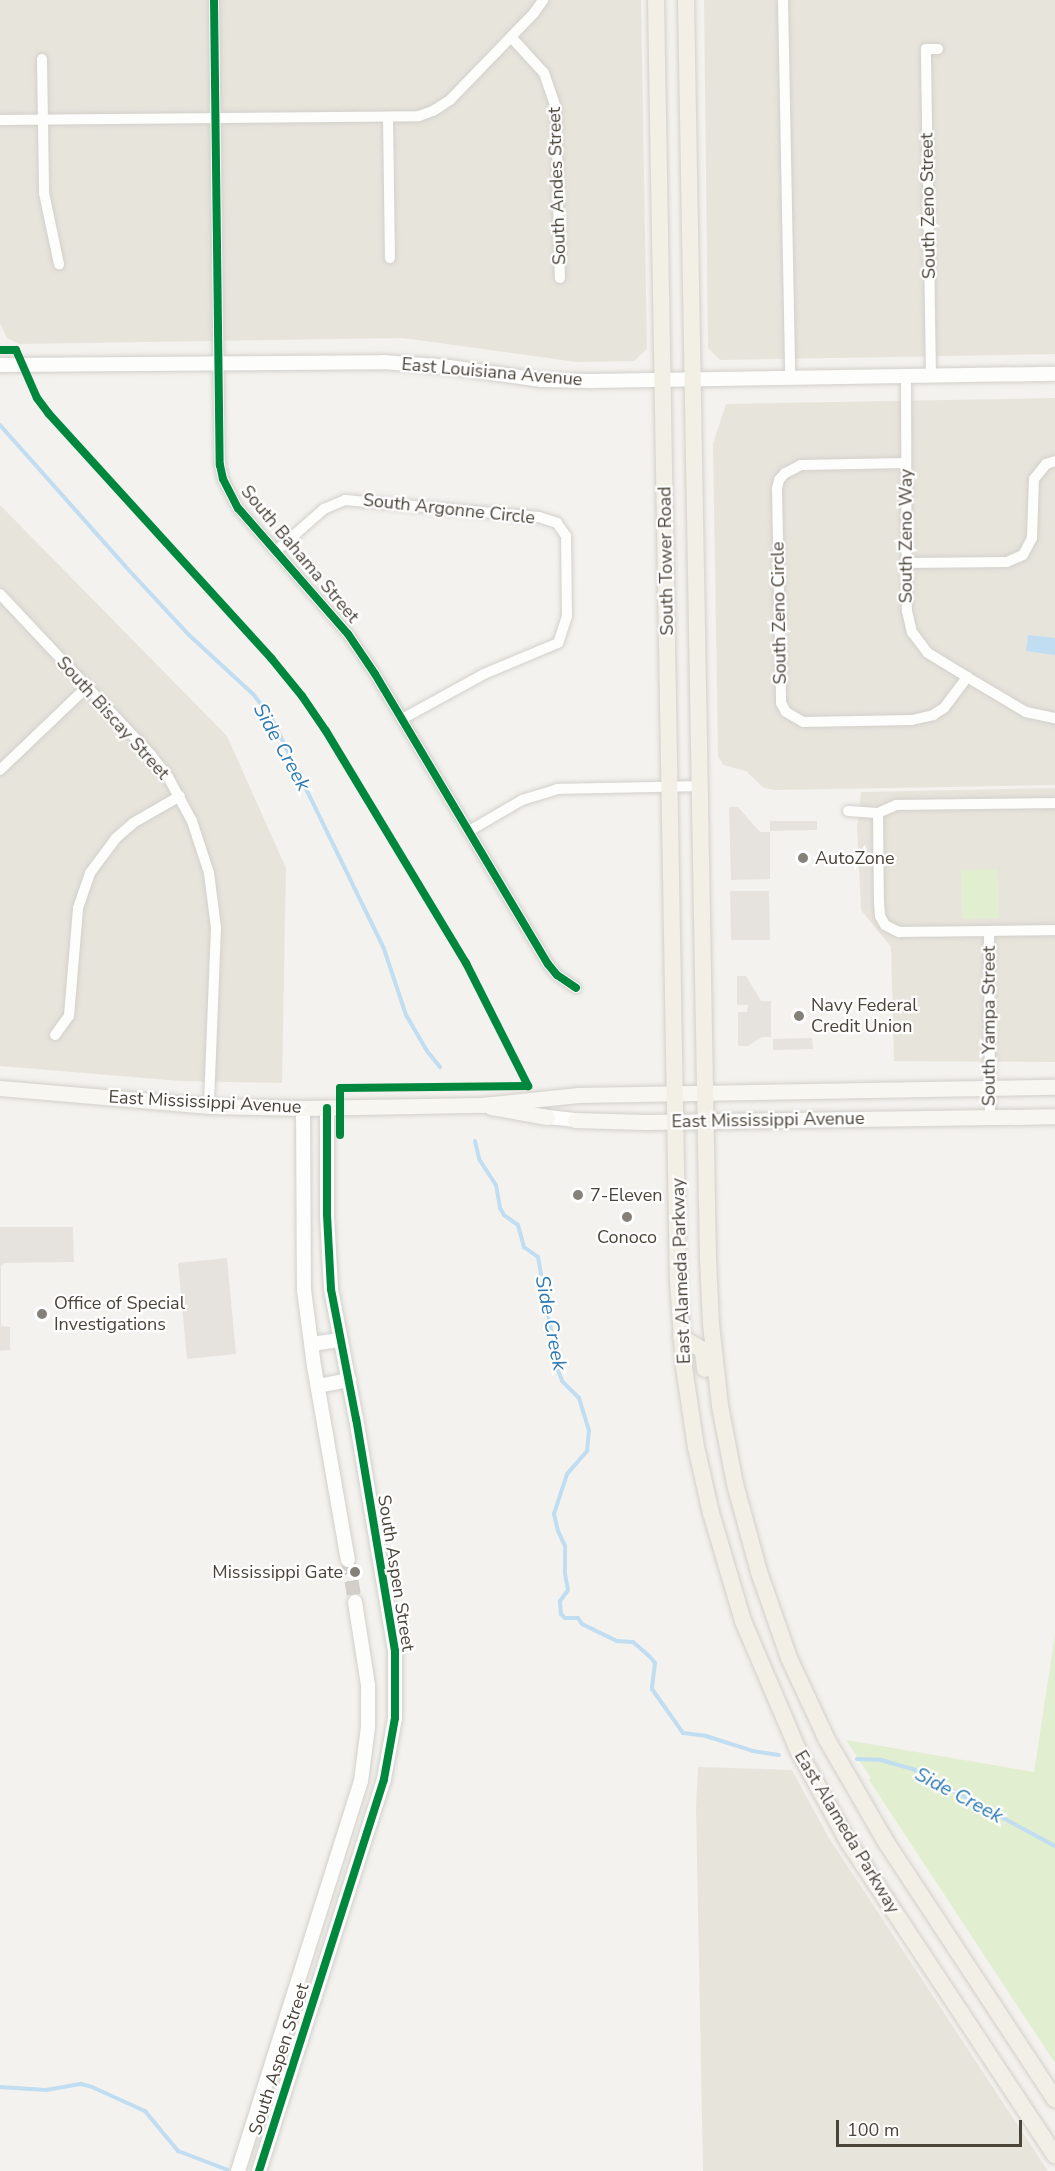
<!DOCTYPE html>
<html>
<head>
<meta charset="utf-8">
<style>
  body { margin:0 }
  #map { position:relative; width:1055px; height:2171px; overflow:hidden; background:#f4f2ee; font-family:"Nunito Sans",sans-serif }
  div>[style] { position:absolute }
  [style*='--x'] { left:calc(var(--x)*1px); top:calc(var(--y)*1px); width:calc(var(--w)*1px); rotate:calc(var(--a)*1deg) }
  .residential>* { inset:0; background:#e7e4dc }
  .green>* { inset:0; background:#e1eecf }
  .parking>* { inset:0; background:#e6e3df }
  .water>* { inset:0; background:#c0ddf1 }
  .stream>* { height:4px; margin:-2px; padding:0 2px; transform-origin:2px; border-radius:2px; background:#c0ddf1 }
  .tertiary-tunnel>* { height:14px; margin-top:-7px; transform-origin:0; background:repeating-linear-gradient(90deg,#d2cfca 0 14px,transparent 0 21px) }
  .roads { filter:drop-shadow(0 0 2px #d2d0cb) drop-shadow(0 0 2px #d2d0cb) }
  .minor>* { height:10px; margin:-5px; padding:0 5px; transform-origin:5px; border-radius:5px; background:#fdfdfc }
  .tertiary>* { height:14px; margin:-7px; padding:0 7px; transform-origin:7px; border-radius:7px; background:#fdfdfc }
  .secondary>* { height:15px; margin:-7.5px; padding:0 7.5px; transform-origin:7.5px; border-radius:7.5px; background:#f7f6f1 }
  .primary>* { height:16px; margin:-8px; padding:0 8px; transform-origin:8px; border-radius:8px; background:#f2efe6 }
  .cycleway>* { height:8px; margin:-4px; padding:0 4px; transform-origin:4px; border-radius:4px; background:#00873e }
  .dots>* { width:16px; height:16px; translate:-50% -50%; box-sizing:border-box; border:3px solid #fff; border-radius:50% }
  span { translate:-50% -50%; white-space:nowrap; text-align:center; line-height:1.15; -webkit-text-stroke:4.5px #fff; paint-order:stroke }
  .street-label { font-size:18px; color:#4b4439 }
  .poi-label { font-size:18px; color:#4b4439 }
  .left { translate:0 -50%; text-align:left }
  .right { translate:-100% -50%; text-align:right }
  .water-label { font-size:20px; color:#2e7ab2; font-style:italic }
  .scale { position:absolute; left:836px; top:2120px; width:186px; height:27px; box-sizing:border-box; border:3px solid #4b4439; border-top:0; padding-left:8px; font-size:18px; line-height:21px; white-space:nowrap; color:#4b4439; -webkit-text-stroke:4px #fff; paint-order:stroke }
</style>
</head>
<body>
<div id="map">
  <div class="residential">
    <i style="clip-path:polygon(0 0,641px 0,647px 349px,634px 361px,576px 362px,403px 338px,19px 344px,7px 338px,0 323px)"></i>
    <i style="clip-path:polygon(704px 0,1055px 0,1055px 354px,720px 360px,708px 348px)"></i>
    <i style="clip-path:polygon(1055px 398px,1055px 785px,775px 790px,764px 788px,746px 771px,723px 765px,718px 756px,713px 444px,726px 404px)"></i>
    <i style="clip-path:polygon(0 505px,227px 736px,286px 868px,282px 1083px,180px 1081px,0 1066px)"></i>
    <i style="clip-path:polygon(1055px 788px,1055px 1062px,894px 1061px,891px 947px,861px 910px,857px 828px,861px 792px)"></i>
    <i style="clip-path:polygon(698px 1767px,792px 1770px,829px 1838px,1048px 2171px,703px 2171px,696px 1808px)"></i>
  </div>
  <div class="green">
    <i style="clip-path:polygon(998px 869px,999px 918px,962px 919px,961px 870px)"></i>
    <i style="clip-path:polygon(1055px 1635px,1055px 2063px,869px 1780px,871px 1778px,846px 1740px,1034px 1772px)"></i>
  </div>
  <div class="parking">
    <i style="clip-path:polygon(729px 807px,738px 807px,760px 832px,770px 832px,770px 879px,731px 880px)"></i>
    <i style="clip-path:polygon(770px 821px,817px 821px,817px 830px,770px 831px)"></i>
    <i style="clip-path:polygon(862px 837px,871px 837px,872px 907px,863px 907px)"></i>
    <i style="clip-path:polygon(730px 891px,769px 891px,770px 940px,731px 940px)"></i>
    <i style="clip-path:polygon(737px 976px,746px 976px,761px 1001px,771px 1001px,771px 1037px,762px 1037px,748px 1046px,738px 1046px,738px 1012px,747px 1012px,748px 1005px,737px 1005px)"></i>
    <i style="clip-path:polygon(812px 1038px,813px 1049px,773px 1050px,773px 1039px)"></i>
    <i style="clip-path:polygon(0 1227px,73px 1227px,74px 1262px,5px 1263px,1px 1266px,1px 1326px,10px 1327px,10px 1350px,0 1351px)"></i>
    <i style="clip-path:polygon(227px 1258px,236px 1354px,187px 1359px,178px 1263px)"></i>
  </div>
  <div class="water">
    <i style="clip-path:polygon(1028px 635px,1055px 638px,1055px 655px,1026px 651px)"></i>
  </div>
  <div class="stream">
    <i style="--x:0;--y:425;--w:188;--a:48.4"></i>
    <i style="--x:125;--y:566;--w:94;--a:47.2"></i>
    <i style="--x:189;--y:635;--w:87;--a:42.7"></i>
    <i style="--x:253;--y:694;--w:29;--a:52"></i>
    <i style="--x:271;--y:717;--w:258;--a:64"></i>
    <i style="--x:384;--y:949;--w:70;--a:71.6"></i>
    <i style="--x:406;--y:1015;--w:42;--a:59.7"></i>
    <i style="--x:427;--y:1051;--w:21;--a:51"></i>
    <i style="--x:475;--y:1141;--w:18;--a:77"></i>
    <i style="--x:479;--y:1159;--w:31;--a:57"></i>
    <i style="--x:496;--y:1185;--w:23;--a:80"></i>
    <i style="--x:500;--y:1208;--w:8;--a:60"></i>
    <i style="--x:504;--y:1215;--w:17;--a:36"></i>
    <i style="--x:518;--y:1225;--w:23;--a:75"></i>
    <i style="--x:524;--y:1247;--w:17;--a:36"></i>
    <i style="--x:538;--y:1257;--w:74;--a:79.9"></i>
    <i style="--x:551;--y:1330;--w:20;--a:70"></i>
    <i style="--x:558;--y:1349;--w:16;--a:97"></i>
    <i style="--x:556;--y:1365;--w:17;--a:69"></i>
    <i style="--x:562;--y:1381;--w:24;--a:45"></i>
    <i style="--x:579;--y:1398;--w:34;--a:73"></i>
    <i style="--x:589;--y:1430;--w:21;--a:95"></i>
    <i style="--x:587;--y:1451;--w:30;--a:131"></i>
    <i style="--x:567;--y:1474;--w:42;--a:108"></i>
    <i style="--x:554;--y:1514;--w:17;--a:77"></i>
    <i style="--x:558;--y:1531;--w:17;--a:65"></i>
    <i style="--x:565;--y:1546;--w:28;--a:90"></i>
    <i style="--x:565;--y:1574;--w:16;--a:79"></i>
    <i style="--x:568;--y:1590;--w:14;--a:126"></i>
    <i style="--x:560;--y:1601;--w:13;--a:86"></i>
    <i style="--x:561;--y:1614;--w:6;--a:45"></i>
    <i style="--x:565;--y:1618;--w:13;--a:0"></i>
    <i style="--x:578;--y:1618;--w:7;--a:56"></i>
    <i style="--x:582;--y:1624;--w:39;--a:26"></i>
    <i style="--x:617;--y:1641;--w:16;--a:4"></i>
    <i style="--x:633;--y:1642;--w:21;--a:41"></i>
    <i style="--x:649;--y:1656;--w:9;--a:49"></i>
    <i style="--x:655;--y:1663;--w:26;--a:97"></i>
    <i style="--x:652;--y:1689;--w:54;--a:54.8"></i>
    <i style="--x:683;--y:1733;--w:23;--a:7"></i>
    <i style="--x:706;--y:1736;--w:49;--a:17.7"></i>
    <i style="--x:753;--y:1751;--w:26;--a:9"></i>
    <i style="--x:857;--y:1759;--w:24;--a:2"></i>
    <i style="--x:881;--y:1760;--w:33;--a:16"></i>
    <i style="--x:913;--y:1769;--w:162;--a:28.5"></i>
    <i style="--x:0;--y:2087;--w:46;--a:3.7"></i>
    <i style="--x:46;--y:2090;--w:36;--a:-10"></i>
    <i style="--x:81;--y:2084;--w:11;--a:15"></i>
    <i style="--x:92;--y:2087;--w:58;--a:24.4"></i>
    <i style="--x:145;--y:2111;--w:52;--a:50.5"></i>
    <i style="--x:178;--y:2151;--w:53;--a:20.8"></i>
  </div>
  <div class="tertiary-tunnel">
    <i style="--x:348;--y:1560;--w:43;--a:80.5"></i>
  </div>
  <div class="roads">
    <div class="minor">
      <i style="--x:214;--y:0;--w:465;--a:89.3"></i>
      <i style="--x:220;--y:465;--w:14;--a:78"></i>
      <i style="--x:223;--y:479;--w:33;--a:63"></i>
      <i style="--x:238;--y:508;--w:167;--a:48.9"></i>
      <i style="--x:348;--y:634;--w:48;--a:56"></i>
      <i style="--x:375;--y:674;--w:338;--a:59.2"></i>
      <i style="--x:548;--y:964;--w:14;--a:51"></i>
      <i style="--x:557;--y:975;--w:23;--a:34"></i>
      <i style="--x:783;--y:0;--w:378;--a:88.9"></i>
      <i style="--x:511;--y:37;--w:49;--a:47.5"></i>
      <i style="--x:544;--y:73;--w:36;--a:71"></i>
      <i style="--x:556;--y:107;--w:171;--a:88.7"></i>
      <i style="--x:42;--y:59;--w:134;--a:89.1"></i>
      <i style="--x:44;--y:193;--w:73;--a:78.1"></i>
      <i style="--x:388;--y:117;--w:141;--a:89.2"></i>
      <i style="--x:0;--y:120;--w:419;--a:-0.5"></i>
      <i style="--x:419;--y:116;--w:15;--a:-20"></i>
      <i style="--x:433;--y:111;--w:20;--a:-33"></i>
      <i style="--x:450;--y:100;--w:121;--a:-46"></i>
      <i style="--x:534;--y:13;--w:16;--a:-55"></i>
      <i style="--x:931;--y:376;--w:327;--a:-90.9"></i>
      <i style="--x:926;--y:49;--w:12;--a:0"></i>
      <i style="--x:906;--y:377;--w:234;--a:89.8"></i>
      <i style="--x:907;--y:611;--w:22;--a:77"></i>
      <i style="--x:912;--y:632;--w:26;--a:53"></i>
      <i style="--x:928;--y:653;--w:46;--a:31.6"></i>
      <i style="--x:967;--y:677;--w:69;--a:30.7"></i>
      <i style="--x:1026;--y:712;--w:30;--a:12"></i>
      <i style="--x:906;--y:463;--w:105;--a:178.9"></i>
      <i style="--x:801;--y:465;--w:18;--a:153"></i>
      <i style="--x:785;--y:473;--w:9;--a:131"></i>
      <i style="--x:779;--y:480;--w:9;--a:103"></i>
      <i style="--x:777;--y:489;--w:214;--a:88.9"></i>
      <i style="--x:781;--y:703;--w:10;--a:61"></i>
      <i style="--x:786;--y:712;--w:20;--a:30"></i>
      <i style="--x:803;--y:722;--w:109;--a:-1.1"></i>
      <i style="--x:912;--y:720;--w:22;--a:-13"></i>
      <i style="--x:933;--y:715;--w:13;--a:-32"></i>
      <i style="--x:944;--y:708;--w:39;--a:-53"></i>
      <i style="--x:276;--y:551;--w:64;--a:-41.2"></i>
      <i style="--x:324;--y:509;--w:23;--a:-23"></i>
      <i style="--x:345;--y:500;--w:195;--a:5"></i>
      <i style="--x:539;--y:517;--w:19;--a:18"></i>
      <i style="--x:557;--y:523;--w:16;--a:55"></i>
      <i style="--x:566;--y:536;--w:80;--a:89.3"></i>
      <i style="--x:567;--y:616;--w:28;--a:108"></i>
      <i style="--x:558;--y:643;--w:80;--a:157.3"></i>
      <i style="--x:484;--y:674;--w:94;--a:151.2"></i>
      <i style="--x:907;--y:563;--w:100;--a:-0.6"></i>
      <i style="--x:1007;--y:562;--w:17;--a:-24"></i>
      <i style="--x:1023;--y:555;--w:19;--a:-62"></i>
      <i style="--x:1032;--y:538;--w:59;--a:-88.1"></i>
      <i style="--x:1034;--y:479;--w:19;--a:-51"></i>
      <i style="--x:1046;--y:464;--w:9;--a:-18"></i>
      <i style="--x:0;--y:594;--w:221;--a:46.8"></i>
      <i style="--x:151;--y:755;--w:28;--a:52"></i>
      <i style="--x:168;--y:777;--w:50;--a:61.4"></i>
      <i style="--x:192;--y:821;--w:55;--a:71.9"></i>
      <i style="--x:209;--y:873;--w:55;--a:82.7"></i>
      <i style="--x:216;--y:928;--w:178;--a:92.3"></i>
      <i style="--x:0;--y:770;--w:120;--a:-43.7"></i>
      <i style="--x:848;--y:811;--w:30;--a:4"></i>
      <i style="--x:878;--y:813;--w:89;--a:89.4"></i>
      <i style="--x:879;--y:902;--w:14;--a:86"></i>
      <i style="--x:880;--y:916;--w:10;--a:61"></i>
      <i style="--x:885;--y:925;--w:16;--a:27"></i>
      <i style="--x:899;--y:932;--w:90;--a:-0.6"></i>
      <i style="--x:989;--y:931;--w:186;--a:89.7"></i>
      <i style="--x:878;--y:813;--w:20;--a:-24"></i>
      <i style="--x:896;--y:805;--w:159;--a:-0.7"></i>
      <i style="--x:469;--y:831;--w:61;--a:-30.3"></i>
      <i style="--x:522;--y:800;--w:37;--a:-17"></i>
      <i style="--x:557;--y:789;--w:143;--a:-1.2"></i>
      <i style="--x:989;--y:931;--w:66;--a:-0.9"></i>
      <i style="--x:55;--y:1035;--w:24;--a:-54"></i>
      <i style="--x:69;--y:1016;--w:108;--a:-85.2"></i>
      <i style="--x:78;--y:908;--w:37;--a:-71"></i>
      <i style="--x:90;--y:873;--w:44;--a:-53.4"></i>
      <i style="--x:116;--y:838;--w:23;--a:-41"></i>
      <i style="--x:133;--y:823;--w:54;--a:-29.9"></i>
    </div>
    <div class="tertiary">
      <i style="--x:0;--y:365;--w:383;--a:-0.4"></i>
      <i style="--x:383;--y:362;--w:66;--a:4.3"></i>
      <i style="--x:449;--y:367;--w:94;--a:8"></i>
      <i style="--x:542;--y:380;--w:49;--a:1.2"></i>
      <i style="--x:591;--y:381;--w:464;--a:-0.9"></i>
      <i style="--x:303;--y:1108;--w:182;--a:89.7"></i>
      <i style="--x:304;--y:1290;--w:77;--a:82.5"></i>
      <i style="--x:314;--y:1366;--w:197;--a:80.1"></i>
      <i style="--x:547;--y:1117;--w:28;--a:6"></i>
      <i style="--x:311;--y:1344;--w:29;--a:-8"></i>
      <i style="--x:318;--y:1386;--w:32;--a:-11"></i>
      <i style="--x:238;--y:2171;--w:409;--a:-72.5"></i>
      <i style="--x:361;--y:1781;--w:54;--a:-82.6"></i>
      <i style="--x:368;--y:1727;--w:42;--a:-90"></i>
      <i style="--x:368;--y:1685;--w:84;--a:-98.9"></i>
      <i style="--x:259;--y:2171;--w:411;--a:-72.3"></i>
      <i style="--x:384;--y:1779;--w:62;--a:-79.8"></i>
      <i style="--x:395;--y:1718;--w:67;--a:-90"></i>
      <i style="--x:395;--y:1651;--w:235;--a:-99.5"></i>
      <i style="--x:356;--y:1419;--w:132;--a:-100.9"></i>
      <i style="--x:331;--y:1289;--w:75;--a:-93.1"></i>
      <i style="--x:327;--y:1214;--w:106;--a:-90"></i>
    </div>
    <div class="secondary">
      <i style="--x:0;--y:1088;--w:210;--a:4.9"></i>
      <i style="--x:209;--y:1106;--w:94;--a:1.2"></i>
      <i style="--x:303;--y:1108;--w:179;--a:-1"></i>
      <i style="--x:482;--y:1105;--w:97;--a:-5.9"></i>
      <i style="--x:578;--y:1095;--w:477;--a:-1"></i>
      <i style="--x:491;--y:1107;--w:57;--a:10.1"></i>
      <i style="--x:575;--y:1120;--w:71;--a:1.6"></i>
      <i style="--x:646;--y:1122;--w:409;--a:-0.8"></i>
    </div>
    <div class="primary">
      <i style="--x:656;--y:0;--w:1281;--a:89.02"></i>
      <i style="--x:678;--y:1281;--w:86;--a:86"></i>
      <i style="--x:684;--y:1367;--w:81;--a:81.5"></i>
      <i style="--x:696;--y:1447;--w:68;--a:77.2"></i>
      <i style="--x:711;--y:1513;--w:113;--a:73.5"></i>
      <i style="--x:743;--y:1621;--w:140;--a:66.9"></i>
      <i style="--x:798;--y:1750;--w:106;--a:61.3"></i>
      <i style="--x:849;--y:1843;--w:374;--a:56.6"></i>
      <i style="--x:686;--y:0;--w:1258;--a:89"></i>
      <i style="--x:708;--y:1258;--w:66;--a:87.4"></i>
      <i style="--x:711;--y:1324;--w:82;--a:83.7"></i>
      <i style="--x:720;--y:1406;--w:79;--a:79.1"></i>
      <i style="--x:735;--y:1484;--w:91;--a:74.7"></i>
      <i style="--x:759;--y:1572;--w:91;--a:70.8"></i>
      <i style="--x:789;--y:1658;--w:90;--a:65.1"></i>
      <i style="--x:827;--y:1740;--w:118;--a:60"></i>
      <i style="--x:886;--y:1842;--w:308;--a:56.7"></i>
      <i style="--x:681;--y:1337;--w:26;--a:31"></i>
      <i style="--x:703;--y:1350;--w:19;--a:84"></i>
    </div>
  </div>
  <div class="cycleway">
    <i style="--x:214;--y:0;--w:465;--a:89.3"></i>
    <i style="--x:220;--y:465;--w:14;--a:78"></i>
    <i style="--x:223;--y:479;--w:33;--a:63"></i>
    <i style="--x:238;--y:508;--w:167;--a:48.9"></i>
    <i style="--x:348;--y:634;--w:48;--a:56"></i>
    <i style="--x:375;--y:674;--w:338;--a:59.2"></i>
    <i style="--x:548;--y:964;--w:14;--a:51"></i>
    <i style="--x:557;--y:975;--w:23;--a:34"></i>
    <i style="--x:0;--y:350;--w:16;--a:0"></i>
    <i style="--x:16;--y:350;--w:52;--a:66.4"></i>
    <i style="--x:37;--y:398;--w:20;--a:53"></i>
    <i style="--x:49;--y:414;--w:330;--a:47.7"></i>
    <i style="--x:271;--y:658;--w:49;--a:50.8"></i>
    <i style="--x:302;--y:696;--w:42;--a:55.6"></i>
    <i style="--x:326;--y:731;--w:271;--a:58.9"></i>
    <i style="--x:466;--y:963;--w:138;--a:63.2"></i>
    <i style="--x:528;--y:1086;--w:188;--a:179.4"></i>
    <i style="--x:340;--y:1088;--w:47;--a:90"></i>
    <i style="--x:259;--y:2171;--w:411;--a:-72.3"></i>
    <i style="--x:384;--y:1779;--w:62;--a:-79.8"></i>
    <i style="--x:395;--y:1718;--w:67;--a:-90"></i>
    <i style="--x:395;--y:1651;--w:235;--a:-99.5"></i>
    <i style="--x:356;--y:1419;--w:132;--a:-100.9"></i>
    <i style="--x:331;--y:1289;--w:75;--a:-93.1"></i>
    <i style="--x:327;--y:1214;--w:106;--a:-90"></i>
  </div>
  <div class="dots">
    <i style="left:803px;top:858px;background:#868178"></i>
    <i style="left:799px;top:1016px;background:#868178"></i>
    <i style="left:578px;top:1195px;background:#868178"></i>
    <i style="left:627px;top:1217px;background:#868178"></i>
    <i style="left:42px;top:1314px;background:#868178"></i>
    <i style="left:355px;top:1572px;background:#868178"></i>
  </div>
  <div class="street-label">
    <span style="left:557px;top:186px;rotate:-92deg">South Andes Street</span>
    <span style="left:928px;top:206px;rotate:-91deg">South Zeno Street</span>
    <span style="left:492px;top:372px;rotate:5deg">East Louisiana Avenue</span>
    <span style="left:449px;top:509px;rotate:6deg">South Argonne Circle</span>
    <span style="left:906px;top:536px;rotate:-90deg">South Zeno Way</span>
    <span style="left:300px;top:554px;rotate:50deg">South Bahama Street</span>
    <span style="left:666px;top:561px;rotate:-91deg">South Tower Road</span>
    <span style="left:779px;top:613px;rotate:-91deg">South Zeno Circle</span>
    <span style="left:113px;top:718px;rotate:48deg">South Biscay Street</span>
    <span style="left:989px;top:1026px;rotate:-90deg">South Yampa Street</span>
    <span style="left:205px;top:1102px;rotate:3deg">East Mississippi Avenue</span>
    <span style="left:768px;top:1120px;rotate:-1deg">East Mississippi Avenue</span>
    <span style="left:681px;top:1271px;rotate:-92deg">East Alameda Parkway</span>
    <span style="left:396px;top:1573px;rotate:81deg">South Aspen Street</span>
    <span style="left:847px;top:1832px;rotate:59deg">East Alameda Parkway</span>
    <span style="left:279px;top:2059px;rotate:-72deg">South Aspen Street</span>
  </div>
  <div class="poi-label">
    <span class="left" style="left:815px;top:858px">AutoZone</span>
    <span class="left" style="left:811px;top:1016px">Navy Federal<br>Credit Union</span>
    <span class="left" style="left:590px;top:1195px">7-Eleven</span>
    <span style="left:627px;top:1237px">Conoco</span>
    <span class="left" style="left:54px;top:1314px">Office of Special<br>Investigations</span>
    <span class="right" style="left:343px;top:1572px">Mississippi Gate</span>
  </div>
  <div class="water-label">
    <span style="left:282px;top:747px;rotate:61deg">Side Creek</span>
    <span style="left:551px;top:1323px;rotate:79deg">Side Creek</span>
    <span style="left:959px;top:1795px;rotate:28deg">Side Creek</span>
  </div>
  <div class="scale">100 m</div>
</div>
</body>
</html>
